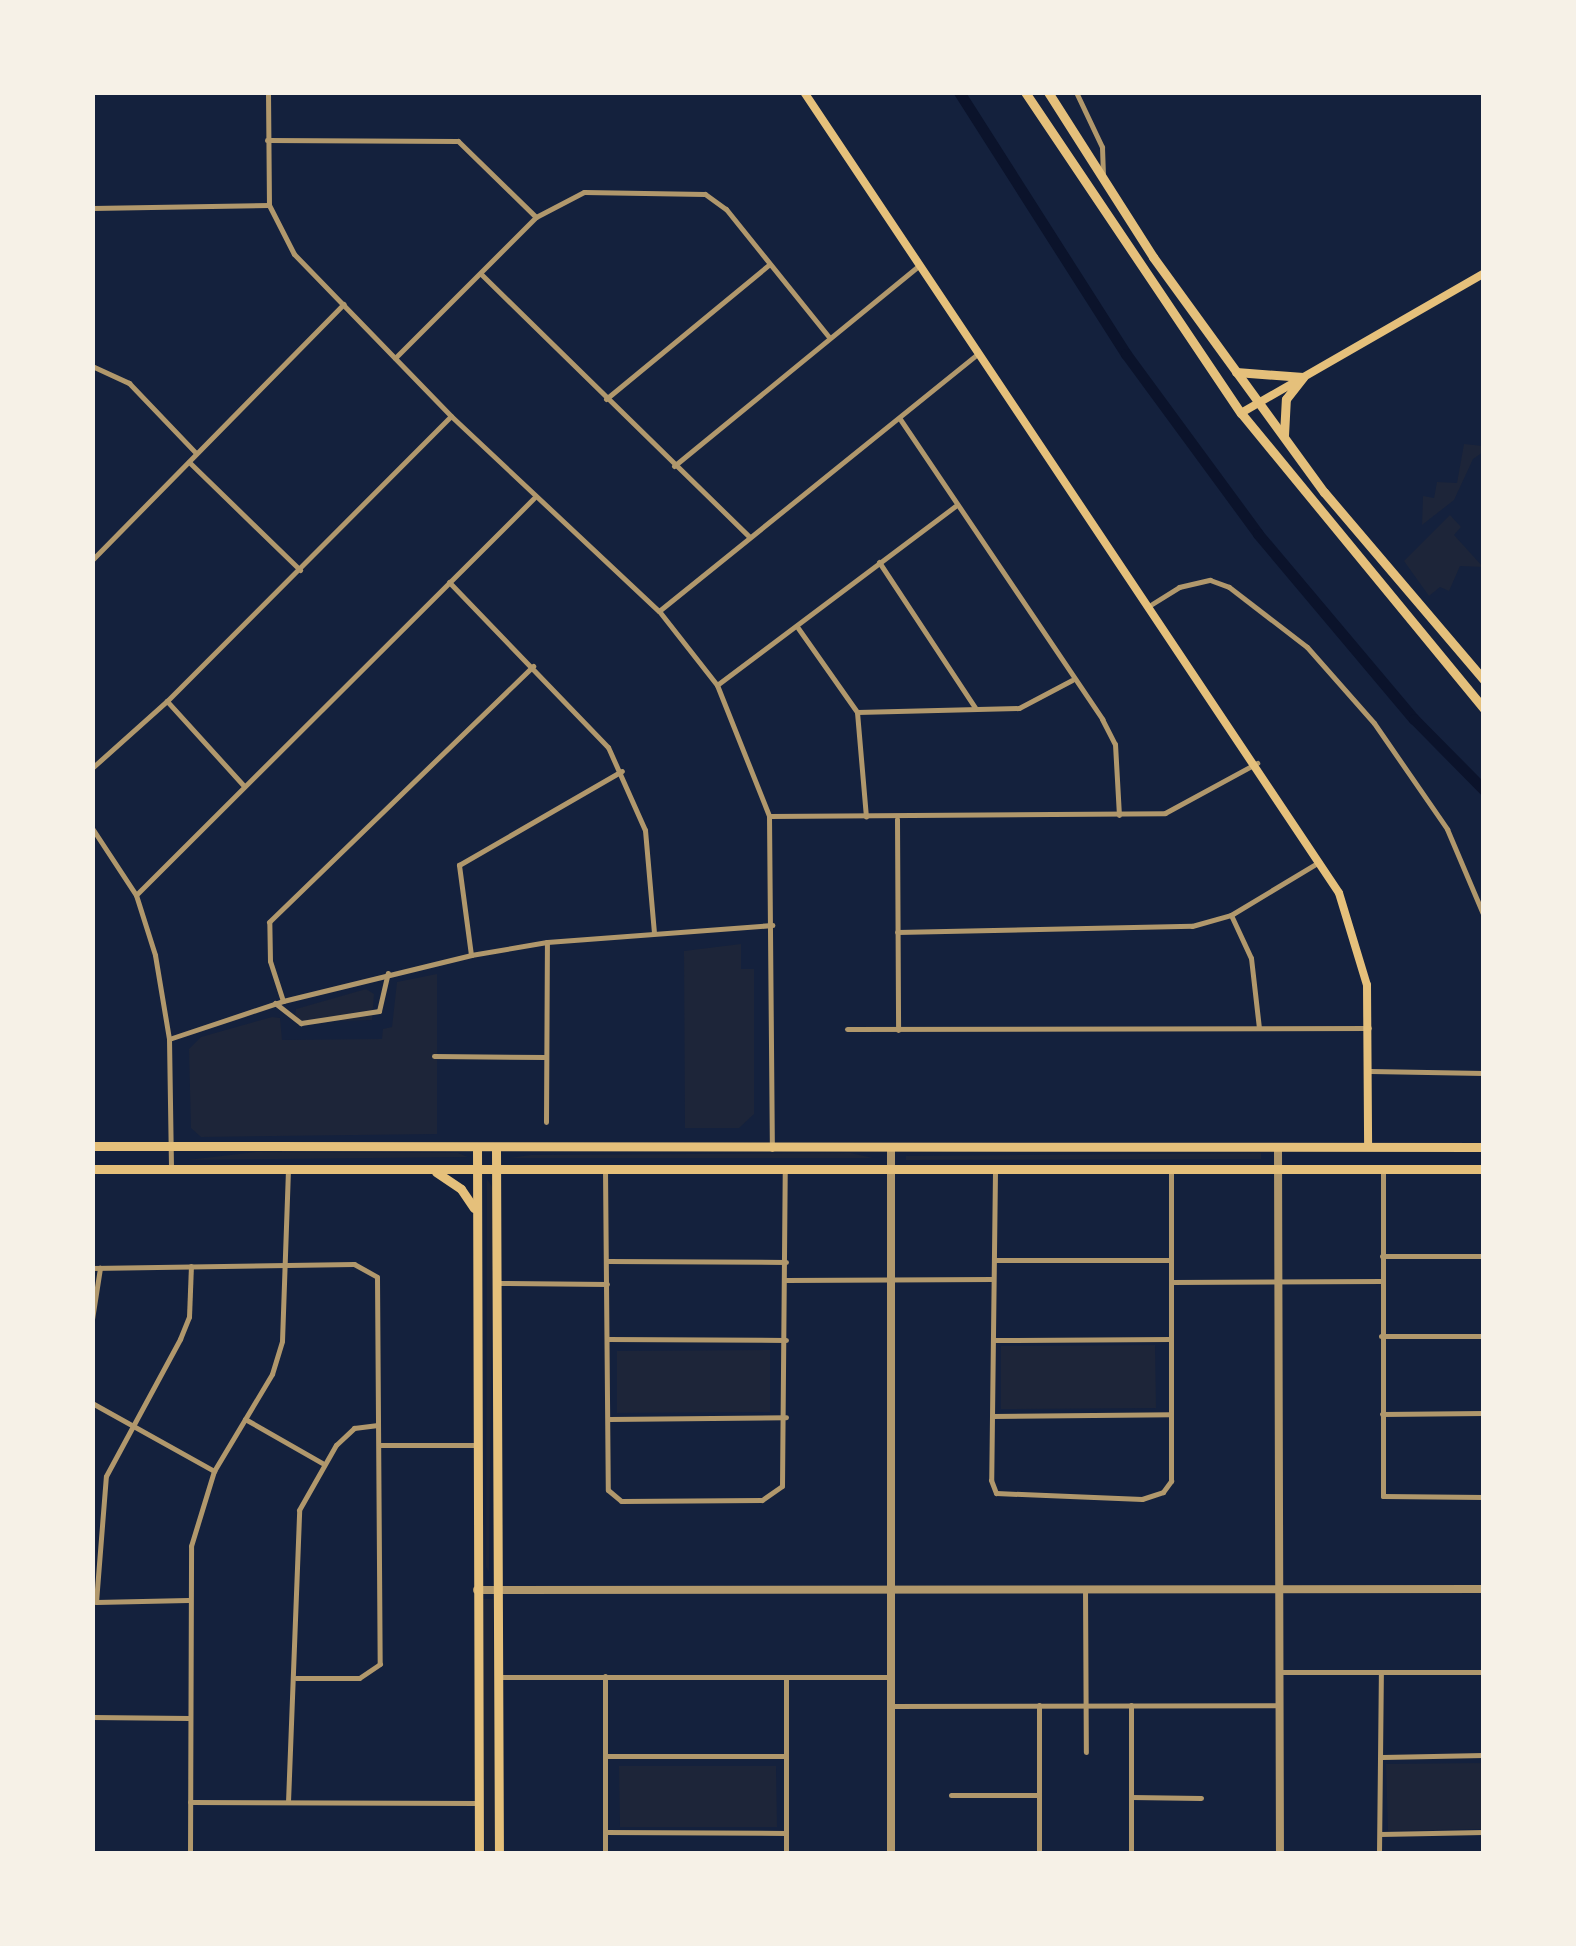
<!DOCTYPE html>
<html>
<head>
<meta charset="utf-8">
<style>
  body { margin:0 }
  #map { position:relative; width:1576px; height:1946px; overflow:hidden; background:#14213d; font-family:Cabin,sans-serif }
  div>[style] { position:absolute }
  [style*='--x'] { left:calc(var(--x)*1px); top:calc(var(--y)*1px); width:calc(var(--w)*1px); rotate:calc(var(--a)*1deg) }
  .green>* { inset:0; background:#1d2539 }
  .canal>* { height:11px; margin:-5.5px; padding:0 5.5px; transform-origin:5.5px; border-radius:5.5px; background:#0b132b }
  .minor>* { height:5px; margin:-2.5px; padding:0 2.5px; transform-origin:2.5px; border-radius:2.5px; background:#b1986c }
  .tertiary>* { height:8px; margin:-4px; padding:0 4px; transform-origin:4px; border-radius:4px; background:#b1986c }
  .secondary>* { height:8px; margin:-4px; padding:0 4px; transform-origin:4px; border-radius:4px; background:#e5c07b }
  .primary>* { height:9px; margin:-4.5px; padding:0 4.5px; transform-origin:4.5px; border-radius:4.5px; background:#e5c07b }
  span { translate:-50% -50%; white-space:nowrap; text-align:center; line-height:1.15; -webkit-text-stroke:10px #f6f1e7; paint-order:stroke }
  .frame { position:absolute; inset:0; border:95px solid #f6f1e7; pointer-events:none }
</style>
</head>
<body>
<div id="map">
  <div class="green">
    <i style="clip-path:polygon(1464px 444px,1483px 446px,1483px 452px,1473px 459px,1454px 500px,1422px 525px,1423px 496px,1434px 498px,1437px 482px,1457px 483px)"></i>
    <i style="clip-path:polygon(1450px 515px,1461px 527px,1454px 535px,1483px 567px,1460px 566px,1449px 591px,1440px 587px,1429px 596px,1404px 561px)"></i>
    <i style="clip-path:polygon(741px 944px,741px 969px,754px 969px,754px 1114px,739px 1128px,685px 1128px,684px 951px)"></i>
    <i style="clip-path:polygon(437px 974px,437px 1134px,201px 1137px,191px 1128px,189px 1049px,201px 1037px,272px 1017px,280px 1018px,282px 1040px,382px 1039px,383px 1029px,392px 1027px,397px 982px)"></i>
    <i style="clip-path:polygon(366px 989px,374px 994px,372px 1020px,300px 1022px,295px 1016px,296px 1009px)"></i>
    <i style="clip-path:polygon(256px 1152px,458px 1153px,468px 1157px,187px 1160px)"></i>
    <i style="clip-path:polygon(851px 1153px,873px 1158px,509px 1158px,531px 1155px)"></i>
    <i style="clip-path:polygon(1261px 1153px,1261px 1159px,906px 1160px,906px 1156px)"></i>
    <i style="clip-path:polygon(487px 1179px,493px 1188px,489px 1572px,486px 1567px)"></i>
    <i style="clip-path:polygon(1155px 1345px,1156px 1408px,1001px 1409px,1001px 1346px)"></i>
    <i style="clip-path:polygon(770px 1350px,770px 1412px,617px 1413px,617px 1351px)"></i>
    <i style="clip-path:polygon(482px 1599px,493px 1599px,494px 1854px,485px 1853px)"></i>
    <i style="clip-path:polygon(1483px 1763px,1483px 1829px,1388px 1831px,1386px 1764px)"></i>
    <i style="clip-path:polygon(619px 1766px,776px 1766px,777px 1827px,620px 1827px)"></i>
  </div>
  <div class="canal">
    <i style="--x:959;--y:92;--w:311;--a:57.5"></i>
    <i style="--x:1126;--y:354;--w:223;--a:53.7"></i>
    <i style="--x:1258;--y:534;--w:242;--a:49.9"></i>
    <i style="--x:1414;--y:719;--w:100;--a:45.4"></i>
  </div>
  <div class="minor">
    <i style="--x:268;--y:92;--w:113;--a:89.5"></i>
    <i style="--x:269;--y:205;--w:55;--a:63"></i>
    <i style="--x:294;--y:254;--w:226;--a:45.9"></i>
    <i style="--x:451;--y:416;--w:285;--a:43.2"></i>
    <i style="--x:659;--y:611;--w:94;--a:51.9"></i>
    <i style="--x:717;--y:685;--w:141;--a:68.3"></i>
    <i style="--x:769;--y:816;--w:333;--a:89.5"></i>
    <i style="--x:1076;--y:92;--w:61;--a:64.7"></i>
    <i style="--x:1102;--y:147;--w:30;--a:88"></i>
    <i style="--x:267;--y:140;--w:191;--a:0.3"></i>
    <i style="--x:458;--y:141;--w:109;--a:44.3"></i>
    <i style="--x:92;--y:208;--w:177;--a:-1"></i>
    <i style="--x:481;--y:274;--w:375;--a:44.4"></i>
    <i style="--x:395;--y:358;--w:199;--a:-45"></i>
    <i style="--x:536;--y:217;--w:54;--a:-27.5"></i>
    <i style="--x:584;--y:192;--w:121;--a:0.9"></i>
    <i style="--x:705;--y:194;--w:26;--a:36"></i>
    <i style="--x:726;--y:209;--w:163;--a:51.2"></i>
    <i style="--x:92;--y:366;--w:41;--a:24.7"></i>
    <i style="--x:129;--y:383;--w:97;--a:46.3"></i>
    <i style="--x:606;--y:399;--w:212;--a:-39.5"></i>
    <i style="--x:900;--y:419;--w:362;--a:56"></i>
    <i style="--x:1102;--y:719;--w:28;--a:63"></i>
    <i style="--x:1115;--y:744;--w:71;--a:86.8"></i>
    <i style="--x:189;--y:462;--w:155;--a:44.2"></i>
    <i style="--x:674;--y:466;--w:315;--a:-39.3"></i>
    <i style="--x:92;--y:560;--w:359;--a:-45.5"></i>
    <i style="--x:879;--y:562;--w:176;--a:56.6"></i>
    <i style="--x:449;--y:582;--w:229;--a:46.1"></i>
    <i style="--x:608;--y:747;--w:91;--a:66"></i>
    <i style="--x:645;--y:830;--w:103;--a:85"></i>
    <i style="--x:1152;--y:604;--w:32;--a:-32"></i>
    <i style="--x:1179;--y:587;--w:32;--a:-13"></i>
    <i style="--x:1210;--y:580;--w:20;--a:20"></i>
    <i style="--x:1229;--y:587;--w:98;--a:37.6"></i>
    <i style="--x:1307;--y:647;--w:101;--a:48.6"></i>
    <i style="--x:1374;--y:723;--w:129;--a:55.4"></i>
    <i style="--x:1447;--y:829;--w:95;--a:67"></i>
    <i style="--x:659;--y:611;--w:409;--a:-38.9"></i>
    <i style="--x:798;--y:628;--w:103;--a:54.9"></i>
    <i style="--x:857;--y:712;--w:105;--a:85.1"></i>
    <i style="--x:717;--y:685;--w:298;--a:-36.9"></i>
    <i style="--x:857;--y:712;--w:162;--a:-1.4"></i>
    <i style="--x:1019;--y:708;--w:60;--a:-27.8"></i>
    <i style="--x:92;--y:768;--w:101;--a:-41.8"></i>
    <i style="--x:244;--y:786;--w:115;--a:-132.2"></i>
    <i style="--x:167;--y:701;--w:402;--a:-45.1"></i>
    <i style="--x:769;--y:816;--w:396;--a:-0.4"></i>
    <i style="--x:1165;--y:813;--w:105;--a:-28.5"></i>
    <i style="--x:897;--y:819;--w:211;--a:89.7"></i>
    <i style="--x:92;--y:828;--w:80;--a:56.7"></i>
    <i style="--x:136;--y:895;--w:63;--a:72.4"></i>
    <i style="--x:155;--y:955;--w:85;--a:80.5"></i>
    <i style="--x:169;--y:1039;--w:129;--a:89.1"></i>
    <i style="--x:136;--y:895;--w:562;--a:-44.93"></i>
    <i style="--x:1231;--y:915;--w:47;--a:65.1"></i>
    <i style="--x:1251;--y:958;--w:70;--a:83.5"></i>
    <i style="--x:897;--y:932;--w:295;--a:-1.2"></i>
    <i style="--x:1192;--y:926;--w:41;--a:-15.8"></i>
    <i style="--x:1231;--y:915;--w:103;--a:-31.1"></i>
    <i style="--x:471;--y:955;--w:91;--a:-97.6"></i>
    <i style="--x:459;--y:865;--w:188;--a:-30"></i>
    <i style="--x:283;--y:1001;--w:42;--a:-108"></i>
    <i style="--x:270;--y:961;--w:39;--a:-91"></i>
    <i style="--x:269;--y:922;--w:368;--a:-44.1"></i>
    <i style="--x:275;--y:1003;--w:33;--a:38"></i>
    <i style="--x:301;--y:1023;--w:79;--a:-8.7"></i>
    <i style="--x:379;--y:1011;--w:39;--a:-77"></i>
    <i style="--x:847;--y:1029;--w:522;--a:-0.11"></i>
    <i style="--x:169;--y:1039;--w:120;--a:-18.4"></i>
    <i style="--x:283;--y:1001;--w:194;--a:-13.7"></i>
    <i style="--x:471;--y:955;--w:77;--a:-9.7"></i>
    <i style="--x:547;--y:942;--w:226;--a:-4.3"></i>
    <i style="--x:434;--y:1056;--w:112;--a:0.5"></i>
    <i style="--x:1370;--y:1071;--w:114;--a:1"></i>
    <i style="--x:546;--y:1122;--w:180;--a:-89.7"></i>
    <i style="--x:605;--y:1169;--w:321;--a:89.5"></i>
    <i style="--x:608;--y:1490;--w:17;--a:40"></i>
    <i style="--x:621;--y:1501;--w:141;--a:-0.4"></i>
    <i style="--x:762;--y:1500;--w:24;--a:-35"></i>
    <i style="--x:782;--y:1486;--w:316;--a:-89.5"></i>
    <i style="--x:1383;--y:1169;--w:327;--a:90"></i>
    <i style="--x:1383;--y:1496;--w:101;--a:0.6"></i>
    <i style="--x:995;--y:1171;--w:309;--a:90.7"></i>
    <i style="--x:991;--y:1480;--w:14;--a:69"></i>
    <i style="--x:996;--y:1493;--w:146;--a:2.4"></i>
    <i style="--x:1142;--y:1499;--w:22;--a:-18"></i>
    <i style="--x:1163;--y:1492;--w:14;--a:-54"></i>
    <i style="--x:1171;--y:1481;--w:312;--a:-90"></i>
    <i style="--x:1382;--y:1256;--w:102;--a:0"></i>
    <i style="--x:994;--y:1260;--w:177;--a:0"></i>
    <i style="--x:607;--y:1261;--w:179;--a:0.3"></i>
    <i style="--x:92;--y:1268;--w:262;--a:-0.9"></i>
    <i style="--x:354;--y:1264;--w:26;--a:29"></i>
    <i style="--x:377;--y:1277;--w:387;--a:89.6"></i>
    <i style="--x:380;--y:1664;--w:25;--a:146"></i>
    <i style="--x:359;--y:1678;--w:63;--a:180"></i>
    <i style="--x:786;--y:1280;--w:207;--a:-0.3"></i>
    <i style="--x:1171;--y:1282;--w:211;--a:-0.3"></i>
    <i style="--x:498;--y:1283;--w:109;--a:0.5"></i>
    <i style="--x:92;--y:1319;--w:52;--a:-81.1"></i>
    <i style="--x:1381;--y:1336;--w:103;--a:0"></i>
    <i style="--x:607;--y:1339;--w:179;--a:0.3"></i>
    <i style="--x:994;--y:1340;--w:177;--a:-0.3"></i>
    <i style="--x:92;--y:1403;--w:140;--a:29.1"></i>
    <i style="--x:1382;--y:1414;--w:102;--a:-0.6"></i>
    <i style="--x:992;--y:1416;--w:179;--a:-0.6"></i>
    <i style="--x:245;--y:1419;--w:89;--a:29.7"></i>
    <i style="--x:609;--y:1419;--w:177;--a:-0.6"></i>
    <i style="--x:379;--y:1445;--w:97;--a:0"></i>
    <i style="--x:1085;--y:1588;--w:164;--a:89.7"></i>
    <i style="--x:96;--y:1602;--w:126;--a:-85.5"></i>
    <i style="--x:106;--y:1476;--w:156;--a:-61.6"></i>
    <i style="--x:180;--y:1339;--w:24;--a:-68"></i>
    <i style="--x:189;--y:1317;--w:51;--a:-87.8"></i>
    <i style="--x:96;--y:1602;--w:92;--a:-1.2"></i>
    <i style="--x:1280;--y:1672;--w:204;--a:0"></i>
    <i style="--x:605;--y:1676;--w:178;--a:90"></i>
    <i style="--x:501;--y:1677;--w:389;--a:0"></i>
    <i style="--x:786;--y:1677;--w:177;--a:90"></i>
    <i style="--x:1039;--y:1705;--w:149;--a:90"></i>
    <i style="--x:1131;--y:1705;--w:149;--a:90"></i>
    <i style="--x:891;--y:1706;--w:389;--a:-0.1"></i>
    <i style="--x:92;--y:1717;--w:97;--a:0.6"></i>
    <i style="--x:605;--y:1756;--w:181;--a:0"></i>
    <i style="--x:1382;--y:1757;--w:102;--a:-1.1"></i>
    <i style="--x:951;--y:1795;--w:88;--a:0"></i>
    <i style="--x:1131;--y:1797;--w:70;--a:0.8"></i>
    <i style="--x:190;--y:1802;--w:287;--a:0.2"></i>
    <i style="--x:288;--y:1802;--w:292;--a:-87.8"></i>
    <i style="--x:299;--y:1510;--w:75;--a:-60.4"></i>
    <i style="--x:336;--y:1445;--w:25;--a:-43"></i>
    <i style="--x:354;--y:1428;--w:24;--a:-7"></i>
    <i style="--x:605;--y:1832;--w:181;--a:0.3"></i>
    <i style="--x:1380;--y:1834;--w:104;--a:-1.1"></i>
    <i style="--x:190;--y:1854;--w:308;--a:-89.8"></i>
    <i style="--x:191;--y:1546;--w:78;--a:-73"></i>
    <i style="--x:214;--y:1471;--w:113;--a:-59.1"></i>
    <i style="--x:272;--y:1374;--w:34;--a:-73"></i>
    <i style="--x:282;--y:1341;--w:172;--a:-88"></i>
    <i style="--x:1379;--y:1854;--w:182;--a:-89.4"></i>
  </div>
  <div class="tertiary">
    <i style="--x:1278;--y:1147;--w:707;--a:89.84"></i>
    <i style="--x:477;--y:1590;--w:1007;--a:-0.06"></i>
    <i style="--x:891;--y:1854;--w:705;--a:-90"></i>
  </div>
  <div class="secondary">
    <i style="--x:804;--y:92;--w:963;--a:56.26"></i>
    <i style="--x:1339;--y:893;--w:96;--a:73.1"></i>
    <i style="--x:1367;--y:985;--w:162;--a:89.6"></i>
    <i style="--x:1241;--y:413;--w:280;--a:-29.9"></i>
  </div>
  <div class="primary">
    <i style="--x:1025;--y:92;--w:387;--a:56.1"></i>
    <i style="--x:1241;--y:413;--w:383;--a:50.6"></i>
    <i style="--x:1048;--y:92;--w:196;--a:57.5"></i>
    <i style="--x:1153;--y:257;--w:291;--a:54"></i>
    <i style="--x:1324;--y:492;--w:247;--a:49.6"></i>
    <i style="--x:1236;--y:372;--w:67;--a:4.3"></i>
    <i style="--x:1284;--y:435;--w:36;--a:-87"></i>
    <i style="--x:1286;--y:399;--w:28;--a:-52"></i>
    <i style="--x:92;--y:1146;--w:1392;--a:0.04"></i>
    <i style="--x:477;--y:1148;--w:706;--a:89.84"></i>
    <i style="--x:496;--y:1149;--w:705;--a:89.76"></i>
    <i style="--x:92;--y:1169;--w:1392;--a:0"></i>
    <i style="--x:436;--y:1172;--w:30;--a:34"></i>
    <i style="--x:461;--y:1189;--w:23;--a:56"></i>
  </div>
  <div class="frame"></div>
</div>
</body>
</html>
